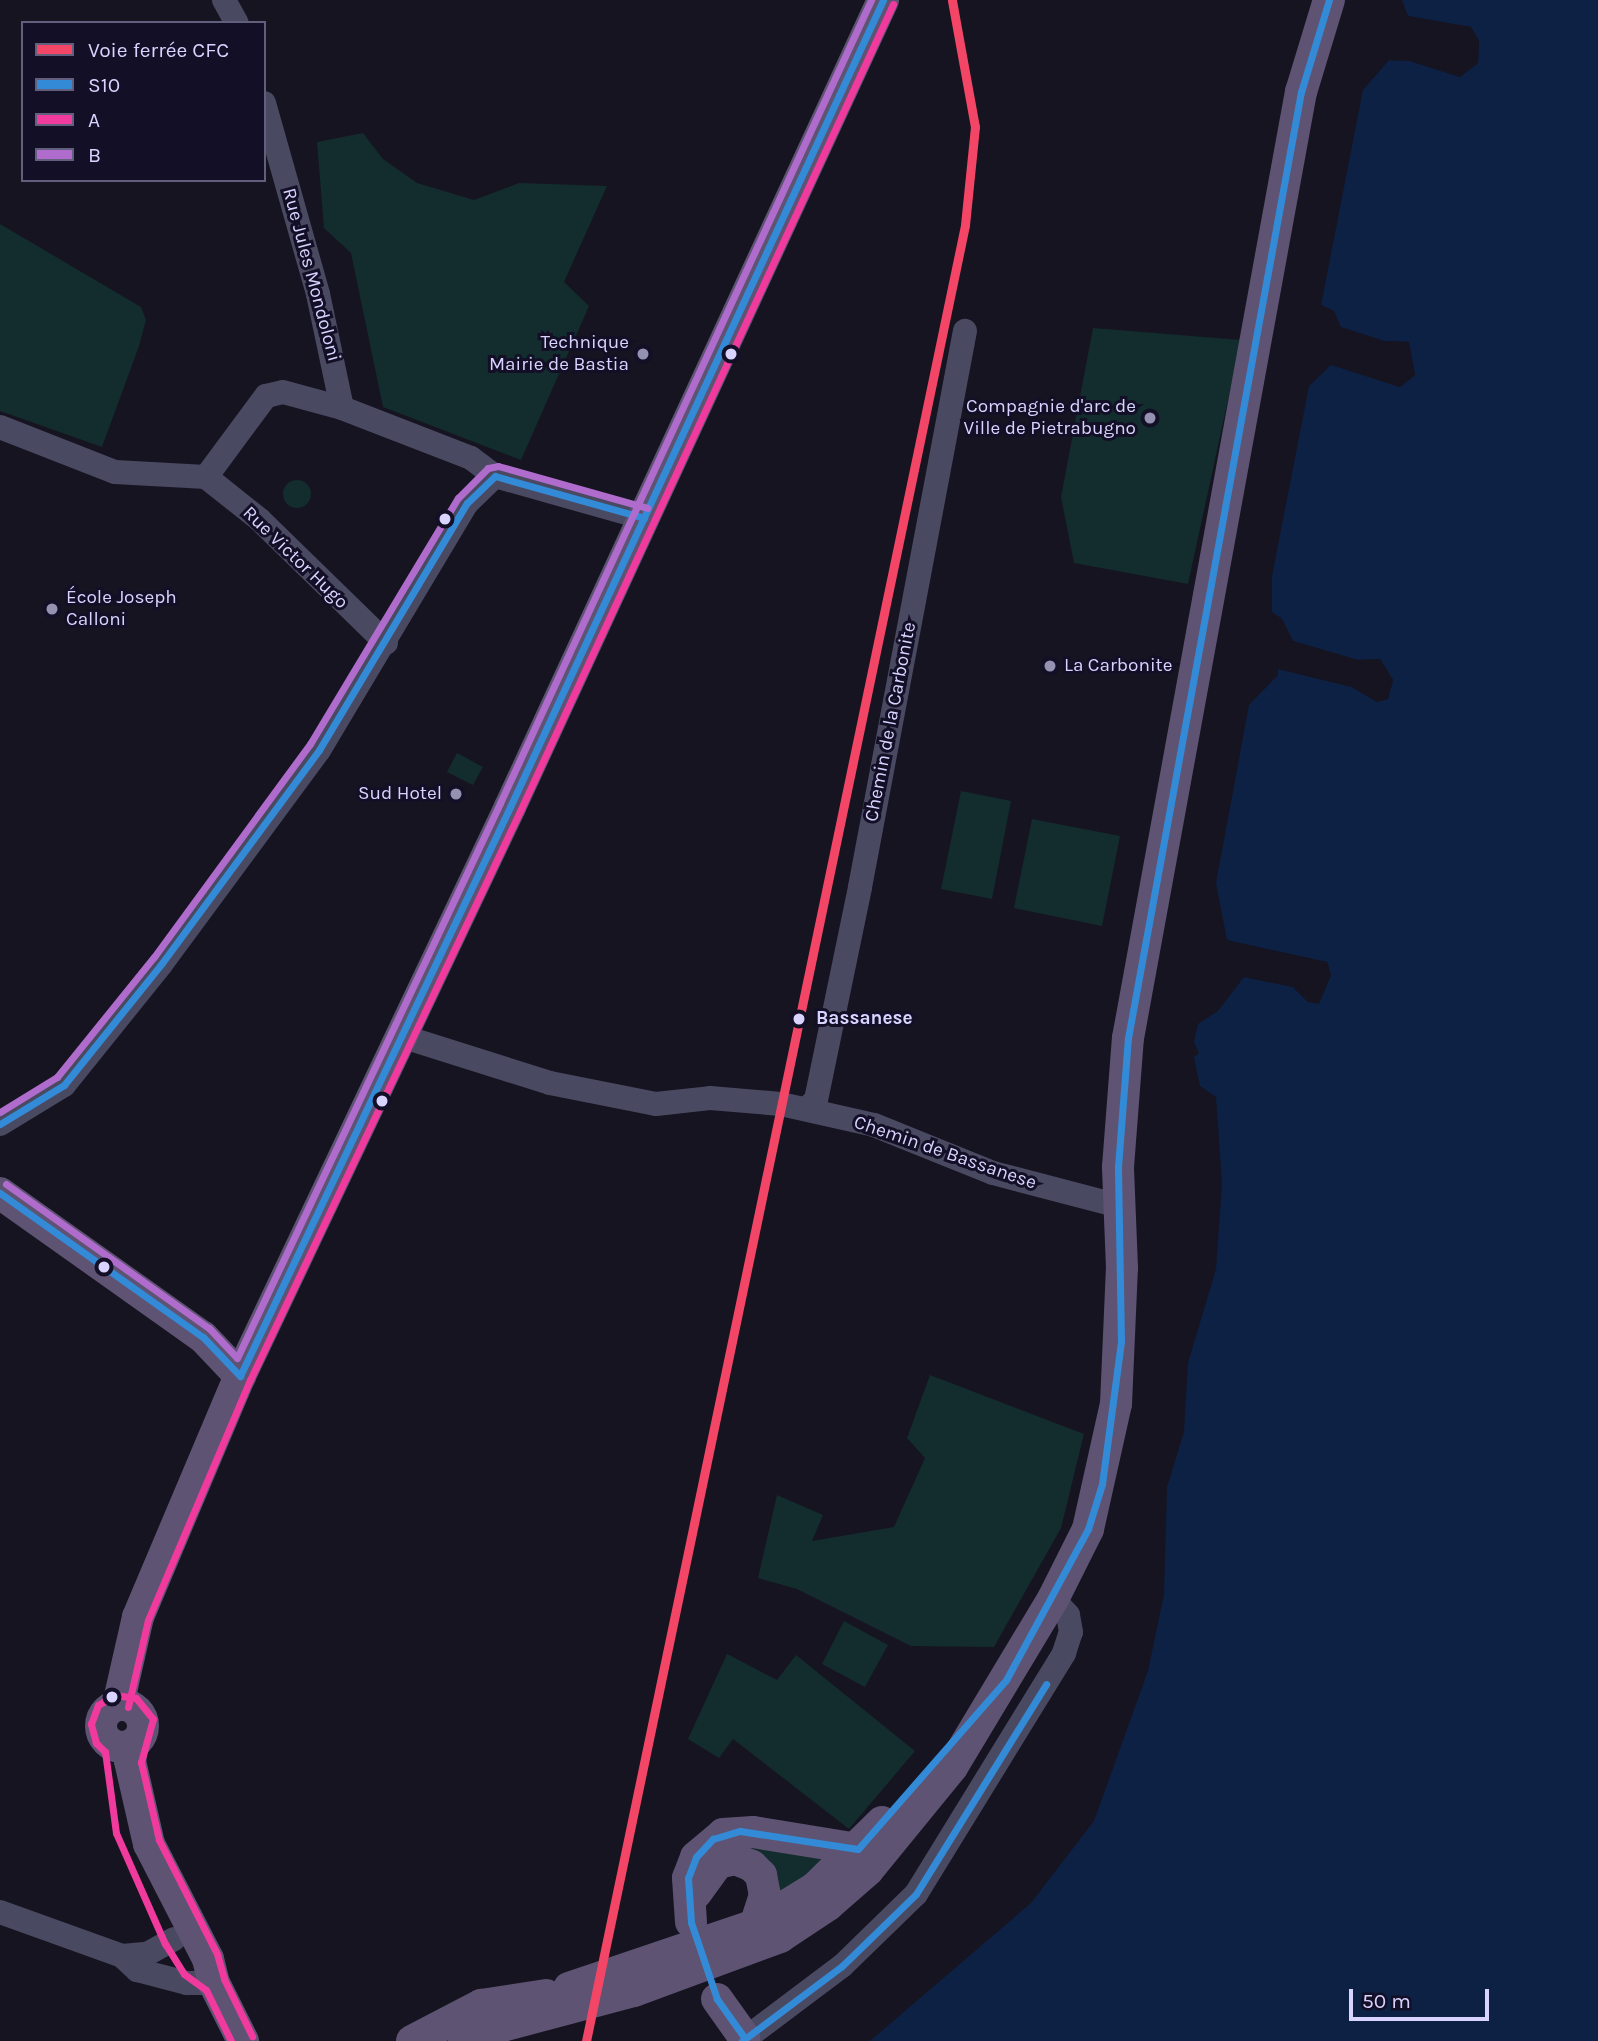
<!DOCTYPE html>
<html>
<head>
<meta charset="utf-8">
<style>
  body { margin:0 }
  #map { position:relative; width:1598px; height:2041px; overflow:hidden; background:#161421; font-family:Karla,sans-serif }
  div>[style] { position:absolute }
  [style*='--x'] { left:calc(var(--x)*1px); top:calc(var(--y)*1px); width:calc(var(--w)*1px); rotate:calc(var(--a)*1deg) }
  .green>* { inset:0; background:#132c2d }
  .round { border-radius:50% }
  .water>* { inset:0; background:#0d2144 }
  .pier>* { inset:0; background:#161421 }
  .minor>* { height:24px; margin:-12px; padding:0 12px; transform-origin:12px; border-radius:12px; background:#4a4962 }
  .major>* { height:32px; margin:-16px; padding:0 16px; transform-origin:16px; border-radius:16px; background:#5e5373 }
  .major>.ring { margin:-16px; padding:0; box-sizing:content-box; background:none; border:32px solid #5e5373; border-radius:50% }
  .bus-1>* { height:7px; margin:-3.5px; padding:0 3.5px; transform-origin:3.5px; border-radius:3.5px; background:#338bd7 }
  .bus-2>* { height:7px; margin:-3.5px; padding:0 3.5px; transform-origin:3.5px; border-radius:3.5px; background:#f13a9d }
  .bus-3>* { height:7px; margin:-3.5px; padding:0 3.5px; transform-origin:3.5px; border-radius:3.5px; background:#b06ccc }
  .rail-1>* { height:9px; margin:-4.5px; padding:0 4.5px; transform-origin:4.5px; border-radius:4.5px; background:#f34667 }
  .dots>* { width:19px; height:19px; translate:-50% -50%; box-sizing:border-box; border:4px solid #130f26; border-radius:50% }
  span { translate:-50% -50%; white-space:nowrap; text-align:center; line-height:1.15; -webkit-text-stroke:6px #130f26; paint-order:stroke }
  .street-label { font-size:19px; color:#d9d4ff }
  .poi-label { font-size:19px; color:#d9d4ff }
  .right { translate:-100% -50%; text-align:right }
  .left { translate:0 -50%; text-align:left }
  .stop-label { font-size:19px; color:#d9d4ff; font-weight:700 }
  .legend { position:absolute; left:21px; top:21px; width:245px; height:161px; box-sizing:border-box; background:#130f26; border:2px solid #625e7d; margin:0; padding:9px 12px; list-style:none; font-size:21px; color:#d9d4ff }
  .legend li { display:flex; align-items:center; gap:14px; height:35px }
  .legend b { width:35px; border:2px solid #625e7d }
  .scale { position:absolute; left:1349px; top:1989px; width:140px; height:32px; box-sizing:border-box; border:4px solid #d9d4ff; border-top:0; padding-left:9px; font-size:21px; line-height:24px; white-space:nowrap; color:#d9d4ff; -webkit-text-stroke:5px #130f26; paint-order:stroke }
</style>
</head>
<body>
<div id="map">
  <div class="green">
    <i style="clip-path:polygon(363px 133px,383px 159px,417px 183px,474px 200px,519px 183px,607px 186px,564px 282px,589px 306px,521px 460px,383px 407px,351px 253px,324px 228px,317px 142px)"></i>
    <i style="clip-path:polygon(0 224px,141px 307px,146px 320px,139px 346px,102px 447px,0 411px)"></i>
    <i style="clip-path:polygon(1093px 328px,1241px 340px,1188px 584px,1074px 563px,1061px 497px)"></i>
    <i class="round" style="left:283px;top:480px;width:28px;height:28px"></i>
    <i style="clip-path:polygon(457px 753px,483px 767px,473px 785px,447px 772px)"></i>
    <i style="clip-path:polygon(961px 791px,1011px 801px,992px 899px,941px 889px)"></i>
    <i style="clip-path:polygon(1032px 819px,1120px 836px,1102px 926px,1014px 908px)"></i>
    <i style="clip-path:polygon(930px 1375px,1084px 1434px,1061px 1528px,994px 1647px,911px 1646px,797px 1589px,758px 1578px,777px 1495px,823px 1515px,812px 1541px,894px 1527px,925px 1458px,907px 1438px)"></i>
    <i style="clip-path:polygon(844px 1621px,888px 1645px,865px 1687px,822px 1664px)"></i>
    <i style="clip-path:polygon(727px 1654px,777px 1680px,796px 1655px,915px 1751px,849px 1829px,733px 1739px,719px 1758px,688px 1739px)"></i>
    <i style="clip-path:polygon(728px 1841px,827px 1859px,779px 1899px)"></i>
  </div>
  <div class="water">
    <i style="clip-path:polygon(1402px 0,1598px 0,1598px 2041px,870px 2041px,1031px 1903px,1094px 1821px,1148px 1671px,1164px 1594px,1167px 1487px,1184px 1432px,1188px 1363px,1216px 1269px,1222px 1184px,1216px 1097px,1200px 1086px,1194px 1057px,1199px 1053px,1194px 1042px,1198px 1024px,1218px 1011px,1244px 977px,1293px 987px,1308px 1002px,1319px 1003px,1331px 975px,1327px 962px,1227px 940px,1216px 883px,1249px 705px,1278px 675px,1278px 669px,1352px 687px,1377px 702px,1388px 699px,1393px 680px,1380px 659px,1358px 660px,1293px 641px,1282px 619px,1272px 612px,1272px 576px,1309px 386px,1331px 365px,1400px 387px,1415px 375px,1409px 342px,1384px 341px,1340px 327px,1334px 311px,1321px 305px,1363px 90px,1389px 60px,1410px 61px,1460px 77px,1478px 63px,1479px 41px,1471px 27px,1408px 16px)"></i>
  </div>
  <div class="pier">
    <i style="clip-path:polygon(1398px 0,1408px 16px,1470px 27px,1479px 41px,1478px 63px,1460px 77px,1410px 61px,1389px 60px,1360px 91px,1388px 57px,1411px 58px,1459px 73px,1474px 61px,1475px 42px,1468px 30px,1407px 19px)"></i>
    <i style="clip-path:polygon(1318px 304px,1334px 311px,1341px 327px,1384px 341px,1409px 342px,1415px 375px,1400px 387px,1328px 363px,1356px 365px,1399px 383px,1411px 374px,1406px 346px,1383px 345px,1339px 330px,1331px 314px)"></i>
    <i style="clip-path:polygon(1269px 611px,1282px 619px,1293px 641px,1357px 660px,1380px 659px,1393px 680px,1388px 699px,1377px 702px,1352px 687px,1275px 668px,1353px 684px,1377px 698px,1385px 696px,1389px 680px,1378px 663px,1357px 664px,1291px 644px)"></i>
    <i style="clip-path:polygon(1218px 915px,1227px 941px,1327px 962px,1331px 975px,1319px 1004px,1308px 1002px,1293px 987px,1240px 976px,1294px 984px,1317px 1000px,1328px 975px,1324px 965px,1225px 944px)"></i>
  </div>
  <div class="minor">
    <i style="--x:224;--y:0;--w:26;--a:61"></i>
    <i style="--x:264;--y:103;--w:198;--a:74.2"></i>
    <i style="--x:318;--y:294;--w:116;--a:78.1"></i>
    <i style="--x:0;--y:427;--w:123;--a:21.4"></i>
    <i style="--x:115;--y:472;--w:91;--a:3.1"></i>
    <i style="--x:206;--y:477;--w:69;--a:38.5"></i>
    <i style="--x:260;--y:520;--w:176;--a:44.3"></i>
    <i style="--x:206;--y:477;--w:101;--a:-53.5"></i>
    <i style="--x:266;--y:396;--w:17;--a:-13"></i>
    <i style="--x:283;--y:392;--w:61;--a:15.2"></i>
    <i style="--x:342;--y:408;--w:138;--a:21.2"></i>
    <i style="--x:471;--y:458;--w:30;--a:37"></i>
    <i style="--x:495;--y:476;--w:155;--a:15.7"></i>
    <i style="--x:401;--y:1036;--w:156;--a:17.5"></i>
    <i style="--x:550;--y:1083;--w:108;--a:11.2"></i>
    <i style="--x:656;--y:1104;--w:54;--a:-6.3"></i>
    <i style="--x:710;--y:1098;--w:71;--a:4.8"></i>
    <i style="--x:781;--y:1104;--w:95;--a:12.7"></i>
    <i style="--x:874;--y:1125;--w:128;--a:22"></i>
    <i style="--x:993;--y:1173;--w:131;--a:14.6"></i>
    <i style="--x:806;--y:1109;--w:13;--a:-42"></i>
    <i style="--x:816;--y:1100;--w:217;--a:-78.3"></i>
    <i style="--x:860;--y:887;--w:566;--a:-79.31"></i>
    <i style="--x:0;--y:1124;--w:75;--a:-31.4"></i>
    <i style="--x:64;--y:1085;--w:156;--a:-51.2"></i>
    <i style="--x:162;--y:963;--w:265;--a:-53.6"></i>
    <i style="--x:319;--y:750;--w:288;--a:-59.1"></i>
    <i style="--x:467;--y:503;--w:39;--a:-44"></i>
    <i style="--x:0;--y:1912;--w:130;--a:19.8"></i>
    <i style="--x:122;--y:1956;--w:21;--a:43"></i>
    <i style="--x:137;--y:1970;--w:52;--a:14.6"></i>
    <i style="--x:187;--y:1983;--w:27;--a:0"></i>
    <i style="--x:122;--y:1956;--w:25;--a:-5"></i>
    <i style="--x:147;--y:1954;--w:31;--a:-29"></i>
    <i style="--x:742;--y:2041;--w:125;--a:-36.9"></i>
    <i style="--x:842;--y:1966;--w:103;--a:-44.2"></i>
    <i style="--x:916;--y:1894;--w:283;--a:-58.4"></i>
    <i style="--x:1064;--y:1653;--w:22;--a:-72"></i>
    <i style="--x:1071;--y:1632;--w:17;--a:-100"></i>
    <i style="--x:1068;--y:1615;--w:22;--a:-133"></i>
  </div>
  <div class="major">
    <i style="--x:0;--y:1193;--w:249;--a:35.4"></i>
    <i style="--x:203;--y:1337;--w:54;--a:46.5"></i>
    <i style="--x:118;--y:1705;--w:90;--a:-77.2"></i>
    <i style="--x:138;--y:1617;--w:262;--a:-67.1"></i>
    <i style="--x:240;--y:1376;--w:630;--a:-64.61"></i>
    <i style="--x:510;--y:807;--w:889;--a:-65.19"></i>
    <i class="ring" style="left:101px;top:1705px;width:10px;height:10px"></i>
    <i style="--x:133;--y:1744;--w:17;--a:100"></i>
    <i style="--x:130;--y:1761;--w:85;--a:77.1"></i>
    <i style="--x:149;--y:1844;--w:129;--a:62.8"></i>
    <i style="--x:208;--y:1959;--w:25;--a:76"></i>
    <i style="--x:214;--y:1983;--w:65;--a:63.4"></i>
    <i style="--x:696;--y:1893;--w:37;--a:-54"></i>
    <i style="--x:718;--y:1863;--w:17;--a:-13"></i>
    <i style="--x:735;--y:1859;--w:18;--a:22"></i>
    <i style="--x:752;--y:1866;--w:13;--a:45"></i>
    <i style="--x:761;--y:1875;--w:20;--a:79"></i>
    <i style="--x:765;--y:1895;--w:32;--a:108"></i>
    <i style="--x:691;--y:1922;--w:44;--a:-93.9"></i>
    <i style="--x:688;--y:1878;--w:22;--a:-69"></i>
    <i style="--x:696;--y:1857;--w:35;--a:-40"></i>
    <i style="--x:723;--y:1834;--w:30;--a:-4"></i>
    <i style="--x:753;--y:1832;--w:106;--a:9.2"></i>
    <i style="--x:569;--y:1988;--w:196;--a:-18.7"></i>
    <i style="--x:755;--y:1925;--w:70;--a:-31.7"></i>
    <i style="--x:815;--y:1888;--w:94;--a:-44.6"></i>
    <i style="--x:717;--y:1999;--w:47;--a:54.6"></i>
    <i style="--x:412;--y:2041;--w:78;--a:-27.6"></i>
    <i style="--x:481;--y:2005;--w:66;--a:-8.7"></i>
    <i style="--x:464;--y:2041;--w:41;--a:-21.5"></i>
    <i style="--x:502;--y:2026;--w:137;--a:-14.9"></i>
    <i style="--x:634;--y:1991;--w:156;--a:-20.3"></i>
    <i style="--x:780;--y:1937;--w:58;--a:-33.7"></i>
    <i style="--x:828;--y:1905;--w:53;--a:-41.2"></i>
    <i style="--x:868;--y:1870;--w:133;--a:-50.8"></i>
    <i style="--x:952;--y:1767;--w:196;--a:-59"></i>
    <i style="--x:1053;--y:1599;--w:78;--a:-63.4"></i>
    <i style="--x:1088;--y:1529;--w:128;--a:-77.4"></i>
    <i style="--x:1116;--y:1404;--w:136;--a:-87.5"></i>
    <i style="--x:1122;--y:1268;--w:101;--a:-92.3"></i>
    <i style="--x:1118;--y:1167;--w:129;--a:-85.6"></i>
    <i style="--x:1128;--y:1038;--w:962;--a:-79.64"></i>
    <i style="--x:1301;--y:92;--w:96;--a:-73.1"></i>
  </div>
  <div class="bus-1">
    <i style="--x:0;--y:1124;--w:75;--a:-31.4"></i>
    <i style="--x:64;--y:1085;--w:156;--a:-51.2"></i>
    <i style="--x:162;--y:963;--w:265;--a:-53.6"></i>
    <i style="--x:319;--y:750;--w:288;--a:-59.1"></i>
    <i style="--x:467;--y:503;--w:39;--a:-44"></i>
    <i style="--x:495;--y:476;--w:155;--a:15.7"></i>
    <i style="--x:0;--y:1193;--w:249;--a:35.4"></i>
    <i style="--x:203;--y:1337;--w:54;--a:46.5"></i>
    <i style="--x:240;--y:1376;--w:630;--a:-64.61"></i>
    <i style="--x:510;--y:807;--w:889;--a:-65.19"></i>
    <i style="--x:744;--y:2037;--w:47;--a:-125.4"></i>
    <i style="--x:717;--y:1999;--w:81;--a:-108.7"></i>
    <i style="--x:691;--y:1922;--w:44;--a:-93.9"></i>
    <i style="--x:688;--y:1878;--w:22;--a:-69"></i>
    <i style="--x:696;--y:1857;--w:25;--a:-47"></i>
    <i style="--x:713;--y:1839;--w:28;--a:-17"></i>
    <i style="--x:740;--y:1831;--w:119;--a:8.7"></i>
    <i style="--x:858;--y:1849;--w:225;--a:-48.8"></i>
    <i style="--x:1006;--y:1680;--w:172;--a:-61.5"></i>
    <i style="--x:1088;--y:1529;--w:47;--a:-72.7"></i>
    <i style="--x:1102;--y:1484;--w:144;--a:-82.4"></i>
    <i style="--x:1121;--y:1341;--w:174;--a:-91"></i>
    <i style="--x:1118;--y:1167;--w:129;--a:-85.6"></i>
    <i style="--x:1128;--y:1038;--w:962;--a:-79.64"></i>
    <i style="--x:1301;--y:92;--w:96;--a:-73.1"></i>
    <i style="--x:742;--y:2041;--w:125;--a:-36.9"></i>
    <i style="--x:842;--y:1966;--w:103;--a:-44.2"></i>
    <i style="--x:916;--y:1894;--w:247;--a:-58.2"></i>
  </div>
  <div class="bus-2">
    <i style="--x:128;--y:1707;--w:89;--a:-77.1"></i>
    <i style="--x:148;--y:1620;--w:261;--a:-67"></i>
    <i style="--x:250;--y:1380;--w:630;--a:-64.61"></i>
    <i style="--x:520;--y:811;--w:889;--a:-65.19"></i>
    <i style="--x:231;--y:2041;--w:57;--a:-116.1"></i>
    <i style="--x:206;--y:1990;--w:27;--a:-144"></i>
    <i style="--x:184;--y:1974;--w:36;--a:-122"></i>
    <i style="--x:165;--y:1944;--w:121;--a:-113.8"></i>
    <i style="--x:116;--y:1833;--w:82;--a:-97.7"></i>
    <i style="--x:105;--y:1752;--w:13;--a:-135"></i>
    <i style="--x:96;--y:1743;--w:20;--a:-105"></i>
    <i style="--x:91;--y:1724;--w:20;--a:-70"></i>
    <i style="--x:98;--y:1705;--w:20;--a:-30"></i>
    <i style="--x:115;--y:1695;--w:21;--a:8"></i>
    <i style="--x:136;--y:1698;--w:27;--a:51"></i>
    <i style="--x:153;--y:1719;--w:45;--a:105.6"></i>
    <i style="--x:141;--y:1762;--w:80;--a:77"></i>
    <i style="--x:159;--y:1840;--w:128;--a:63"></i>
    <i style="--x:217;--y:1954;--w:26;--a:74"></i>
    <i style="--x:224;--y:1979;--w:64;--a:63.8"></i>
  </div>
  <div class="bus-3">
    <i style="--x:0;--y:1112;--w:67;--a:-31.6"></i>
    <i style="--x:57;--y:1077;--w:154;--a:-51.1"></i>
    <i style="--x:154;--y:957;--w:264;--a:-53.8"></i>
    <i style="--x:310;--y:744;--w:287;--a:-59"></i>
    <i style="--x:458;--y:498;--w:42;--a:-45"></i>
    <i style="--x:488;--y:468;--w:10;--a:-11"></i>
    <i style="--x:498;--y:466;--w:155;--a:15.7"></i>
    <i style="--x:6;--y:1184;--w:249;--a:35.4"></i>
    <i style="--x:209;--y:1328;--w:41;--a:47"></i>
    <i style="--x:237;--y:1358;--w:614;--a:-64.64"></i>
    <i style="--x:500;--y:803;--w:885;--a:-65.2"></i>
  </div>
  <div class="rail-1">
    <i style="--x:586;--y:2041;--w:1855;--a:-78.21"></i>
    <i style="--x:965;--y:225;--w:99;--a:-84.2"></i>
    <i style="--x:975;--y:127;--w:129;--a:-100.3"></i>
  </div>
  <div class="dots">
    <i style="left:643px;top:354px;background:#9591b1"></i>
    <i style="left:731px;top:354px;background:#d9d4ff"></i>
    <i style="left:1150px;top:418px;background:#9591b1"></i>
    <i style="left:445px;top:519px;background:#d9d4ff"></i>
    <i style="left:52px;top:609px;background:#9591b1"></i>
    <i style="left:1050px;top:666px;background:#9591b1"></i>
    <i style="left:456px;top:794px;background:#9591b1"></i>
    <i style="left:799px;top:1019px;background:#d9d4ff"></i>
    <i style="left:382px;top:1101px;background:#d9d4ff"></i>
    <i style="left:104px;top:1267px;background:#d9d4ff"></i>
    <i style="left:112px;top:1697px;background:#d9d4ff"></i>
  </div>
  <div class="street-label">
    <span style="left:311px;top:275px;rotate:75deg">Rue Jules Mondoloni</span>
    <span style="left:295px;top:558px;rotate:44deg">Rue Victor Hugo</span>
    <span style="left:891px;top:722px;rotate:-79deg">Chemin de la Carbonite</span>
    <span style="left:945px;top:1153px;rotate:19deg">Chemin de Bassanese</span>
  </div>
  <div class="poi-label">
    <span class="right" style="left:629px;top:354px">Technique<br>Mairie de Bastia</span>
    <span class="right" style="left:1136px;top:418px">Compagnie d'arc de<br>Ville de Pietrabugno</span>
    <span class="left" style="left:66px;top:609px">École Joseph<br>Calloni</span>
    <span class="left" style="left:1064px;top:666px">La Carbonite</span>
    <span class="right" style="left:442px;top:794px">Sud Hotel</span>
  </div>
  <div class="stop-label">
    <span class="left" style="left:816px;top:1019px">Bassanese</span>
  </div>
  <ul class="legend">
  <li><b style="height:9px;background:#f34667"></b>Voie ferrée CFC</li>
  <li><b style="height:9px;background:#338bd7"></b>S10</li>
  <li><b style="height:9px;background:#f13a9d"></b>A</li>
  <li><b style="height:9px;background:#b06ccc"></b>B</li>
  </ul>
  <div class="scale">50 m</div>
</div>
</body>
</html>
